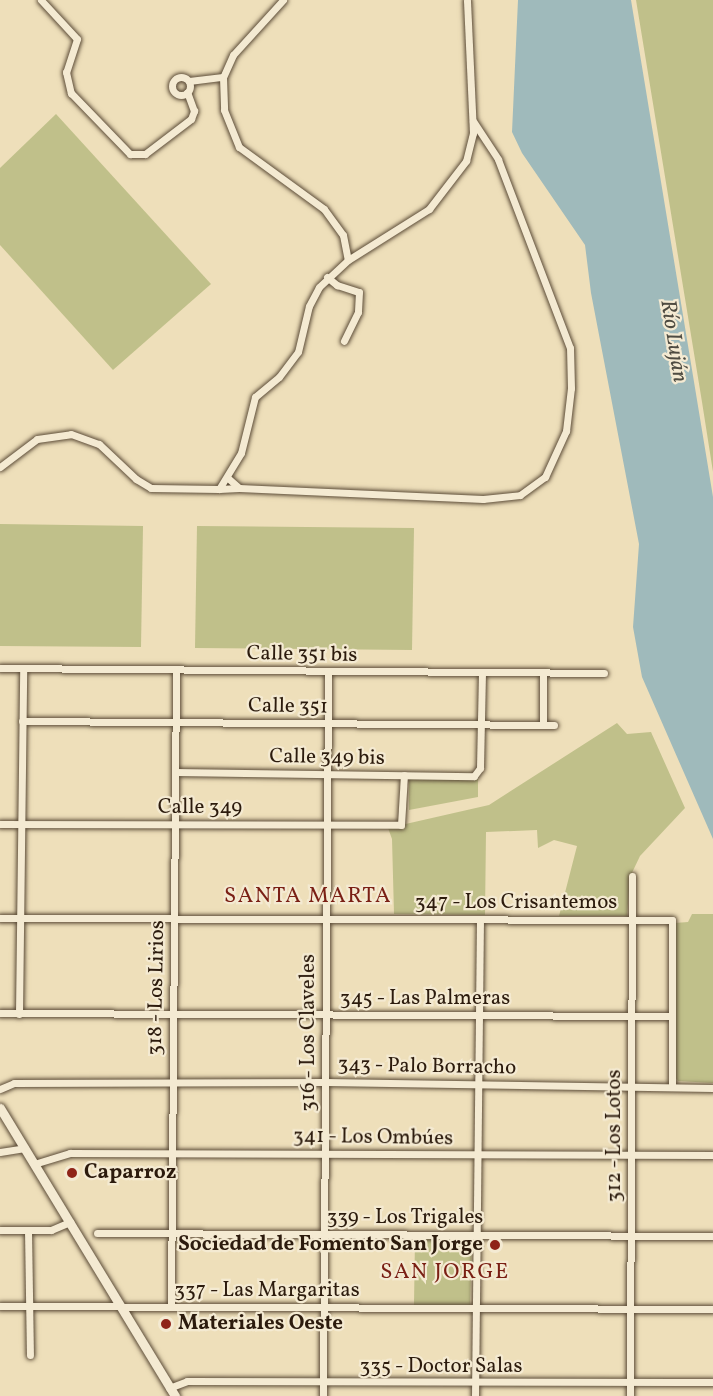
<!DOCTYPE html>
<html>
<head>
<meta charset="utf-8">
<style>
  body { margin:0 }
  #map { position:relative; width:713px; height:1396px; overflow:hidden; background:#eedfba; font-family:Vollkorn,serif }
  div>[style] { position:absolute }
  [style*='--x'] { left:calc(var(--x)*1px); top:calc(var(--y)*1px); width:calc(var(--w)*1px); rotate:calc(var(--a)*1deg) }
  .green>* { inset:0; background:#c0c08a }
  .water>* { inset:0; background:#9fbabb }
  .roads { filter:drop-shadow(0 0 2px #5c4c38) drop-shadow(0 0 2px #5c4c38) }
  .minor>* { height:7px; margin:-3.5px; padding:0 3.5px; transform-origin:3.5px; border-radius:3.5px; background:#f4ead2 }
  .minor>.ring { margin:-3.5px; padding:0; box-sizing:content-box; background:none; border:7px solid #f4ead2; border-radius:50% }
  .secondary>* { height:9px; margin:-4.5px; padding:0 4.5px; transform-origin:4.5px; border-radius:4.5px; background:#f4ead2 }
  .dots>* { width:16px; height:16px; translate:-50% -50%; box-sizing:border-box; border:3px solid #f4ead2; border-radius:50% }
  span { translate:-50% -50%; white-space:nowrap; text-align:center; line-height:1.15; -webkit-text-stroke:4.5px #f4ead2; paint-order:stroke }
  .street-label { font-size:21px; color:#2c1b0d }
  .poi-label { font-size:21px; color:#2c1b0d; font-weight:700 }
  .left { translate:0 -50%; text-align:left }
  .right { translate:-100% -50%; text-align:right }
  .water-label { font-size:22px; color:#4e4b41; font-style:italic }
  .neighbourhood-label { font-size:22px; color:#7a1f14; letter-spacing:1.5px }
</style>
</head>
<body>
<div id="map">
  <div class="green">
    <i style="clip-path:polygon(636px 0,713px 0,713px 472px,702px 402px)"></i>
    <i style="clip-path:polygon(56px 114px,211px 284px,113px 370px,0 245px,0 168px)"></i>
    <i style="clip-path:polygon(0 524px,143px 526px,141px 647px,0 646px)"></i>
    <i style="clip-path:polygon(197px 526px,414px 528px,412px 650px,195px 648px)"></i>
    <i style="clip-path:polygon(617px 723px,627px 734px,651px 732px,685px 808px,640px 856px,630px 877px,627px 916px,559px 916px,577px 846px,554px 840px,538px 848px,537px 830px,486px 832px,485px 915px,394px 914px,392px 839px,388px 828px,489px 805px)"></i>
    <i style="clip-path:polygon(409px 778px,478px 778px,478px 797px,409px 810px)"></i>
    <i style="clip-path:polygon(692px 914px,713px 914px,713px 1083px,678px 1081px,674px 1076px,675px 923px,688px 922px)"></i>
    <i style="clip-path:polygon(415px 1239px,472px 1239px,470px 1305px,414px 1305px)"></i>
  </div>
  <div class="water">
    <i style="clip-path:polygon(518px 0,631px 0,713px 497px,713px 839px,642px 677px,633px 627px,639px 544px,591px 293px,585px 245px,522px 153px,512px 132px)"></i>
  </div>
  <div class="roads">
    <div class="minor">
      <i style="--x:41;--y:0;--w:53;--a:47.3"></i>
      <i style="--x:77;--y:39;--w:35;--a:108"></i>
      <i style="--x:66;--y:72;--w:22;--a:77"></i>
      <i style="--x:71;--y:93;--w:85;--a:46"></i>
      <i style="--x:130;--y:154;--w:15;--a:0"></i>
      <i style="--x:145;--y:154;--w:58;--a:-37.3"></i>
      <i style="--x:191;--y:119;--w:9;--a:-69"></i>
      <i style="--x:194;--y:111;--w:20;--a:-110"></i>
      <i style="--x:283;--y:0;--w:74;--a:132.3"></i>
      <i style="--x:233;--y:55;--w:24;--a:114"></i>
      <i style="--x:223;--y:77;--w:33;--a:88"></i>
      <i style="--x:224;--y:110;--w:40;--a:68"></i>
      <i style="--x:239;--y:147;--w:105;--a:36.1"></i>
      <i style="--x:324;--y:209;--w:32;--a:54"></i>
      <i style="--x:343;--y:235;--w:25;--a:79"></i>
      <i class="ring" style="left:172px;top:77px;width:11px;height:11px"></i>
      <i style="--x:189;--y:81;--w:34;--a:-7"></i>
      <i style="--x:327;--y:277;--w:13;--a:39"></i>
      <i style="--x:337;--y:285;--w:23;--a:18"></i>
      <i style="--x:359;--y:292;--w:20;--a:93"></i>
      <i style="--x:358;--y:312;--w:32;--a:116"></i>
      <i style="--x:0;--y:467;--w:46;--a:-37.1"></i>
      <i style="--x:37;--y:439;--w:34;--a:-8"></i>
      <i style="--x:71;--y:434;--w:30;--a:20"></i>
      <i style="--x:99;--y:444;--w:51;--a:43.4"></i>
      <i style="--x:136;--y:479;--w:17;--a:31"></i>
      <i style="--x:151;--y:488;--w:68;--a:0.8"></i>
      <i style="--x:229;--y:479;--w:13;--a:42"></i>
      <i style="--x:239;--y:488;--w:244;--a:2.6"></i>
      <i style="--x:483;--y:499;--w:37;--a:-6"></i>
      <i style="--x:520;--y:495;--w:31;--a:-36"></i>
      <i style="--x:545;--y:477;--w:51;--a:-65.5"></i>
      <i style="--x:566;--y:431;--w:43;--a:-83.4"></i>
      <i style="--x:571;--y:388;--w:40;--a:-91.4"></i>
      <i style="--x:570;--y:348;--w:202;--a:-110.9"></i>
      <i style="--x:498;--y:159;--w:45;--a:-123.3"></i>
      <i style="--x:239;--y:488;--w:20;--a:177"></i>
      <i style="--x:219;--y:489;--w:42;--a:-58.6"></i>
      <i style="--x:241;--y:453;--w:58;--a:-76"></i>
      <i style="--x:255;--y:397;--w:31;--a:-40"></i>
      <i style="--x:279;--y:377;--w:31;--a:-53"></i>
      <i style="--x:298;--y:352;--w:47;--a:-76.6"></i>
      <i style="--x:309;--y:306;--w:21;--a:-62"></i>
      <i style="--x:319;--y:287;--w:40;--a:-43"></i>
      <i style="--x:348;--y:260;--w:96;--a:-32.2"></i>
      <i style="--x:429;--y:209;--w:61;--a:-52.4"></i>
      <i style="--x:466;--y:161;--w:29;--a:-76"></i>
      <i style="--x:473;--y:133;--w:133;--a:-92.6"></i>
      <i style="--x:0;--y:668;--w:604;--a:0.47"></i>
      <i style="--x:543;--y:674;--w:51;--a:90"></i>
      <i style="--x:22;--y:721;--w:532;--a:0.43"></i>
      <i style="--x:175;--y:772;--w:299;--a:0.8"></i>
      <i style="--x:474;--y:776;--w:10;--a:-53"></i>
      <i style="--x:480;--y:768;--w:94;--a:-88.8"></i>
      <i style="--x:0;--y:824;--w:401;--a:0.1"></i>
      <i style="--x:401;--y:825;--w:50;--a:-86.6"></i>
      <i style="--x:0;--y:918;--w:672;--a:0.17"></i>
      <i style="--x:672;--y:920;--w:166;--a:90"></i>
      <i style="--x:0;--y:1013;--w:671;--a:0.26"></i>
      <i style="--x:19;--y:1014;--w:346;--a:-89.3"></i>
      <i style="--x:0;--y:1089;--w:15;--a:-23"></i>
      <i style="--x:14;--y:1083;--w:311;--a:-0.2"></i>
      <i style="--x:325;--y:1082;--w:388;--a:0.9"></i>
      <i style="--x:0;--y:1152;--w:25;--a:-9"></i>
      <i style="--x:34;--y:1164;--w:38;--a:-17"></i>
      <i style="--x:70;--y:1153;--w:643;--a:0.18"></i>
      <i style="--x:0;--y:1230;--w:51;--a:0"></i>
      <i style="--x:51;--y:1230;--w:21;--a:-23"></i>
      <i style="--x:28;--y:1230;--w:125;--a:89.1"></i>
      <i style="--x:97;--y:1233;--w:616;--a:0.28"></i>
      <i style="--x:0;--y:1306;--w:713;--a:0.24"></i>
      <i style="--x:171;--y:1306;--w:636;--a:-89.55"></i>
      <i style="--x:169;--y:1388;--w:19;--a:-21"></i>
      <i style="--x:187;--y:1381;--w:526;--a:0.11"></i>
      <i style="--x:323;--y:1396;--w:725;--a:-89.6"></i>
      <i style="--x:475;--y:1396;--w:476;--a:-89.4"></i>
      <i style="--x:630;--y:1396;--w:520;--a:-89.78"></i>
    </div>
    <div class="secondary">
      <i style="--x:0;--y:1108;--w:337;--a:58.7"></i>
    </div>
  </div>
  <div class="dots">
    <i style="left:72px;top:1173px;background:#8f2418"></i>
    <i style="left:495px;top:1245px;background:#8f2418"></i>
    <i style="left:166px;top:1324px;background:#8f2418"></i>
  </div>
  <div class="street-label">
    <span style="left:302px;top:655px;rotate:1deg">Calle 351 bis</span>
    <span style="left:288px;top:707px;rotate:1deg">Calle 351</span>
    <span style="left:327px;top:758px;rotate:1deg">Calle 349 bis</span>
    <span style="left:200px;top:808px">Calle 349</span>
    <span style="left:516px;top:903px">347 - Los Crisantemos</span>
    <span style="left:157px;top:988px;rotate:-89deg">318 - Los Lirios</span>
    <span style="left:425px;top:999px">345 - Las Palmeras</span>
    <span style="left:309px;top:1033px;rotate:-90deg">316 - Los Claveles</span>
    <span style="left:427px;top:1067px;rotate:1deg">343 - Palo Borracho</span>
    <span style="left:615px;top:1136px;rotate:-90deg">312 - Los Lotos</span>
    <span style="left:373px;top:1138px;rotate:1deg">341 - Los Ombúes</span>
    <span style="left:405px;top:1218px">339 - Los Trigales</span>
    <span style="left:267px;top:1291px">337 - Las Margaritas</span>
    <span style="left:441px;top:1367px">335 - Doctor Salas</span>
  </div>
  <div class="poi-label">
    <span class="left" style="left:84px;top:1173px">Caparroz</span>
    <span class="right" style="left:483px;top:1245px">Sociedad de Fomento San Jorge</span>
    <span class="left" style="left:178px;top:1324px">Materiales Oeste</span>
  </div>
  <div class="water-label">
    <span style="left:673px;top:341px;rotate:81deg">Río Luján</span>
  </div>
  <div class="neighbourhood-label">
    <span style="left:308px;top:897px">SANTA MARTA</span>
    <span style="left:445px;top:1273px">SAN JORGE</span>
  </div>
</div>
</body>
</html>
